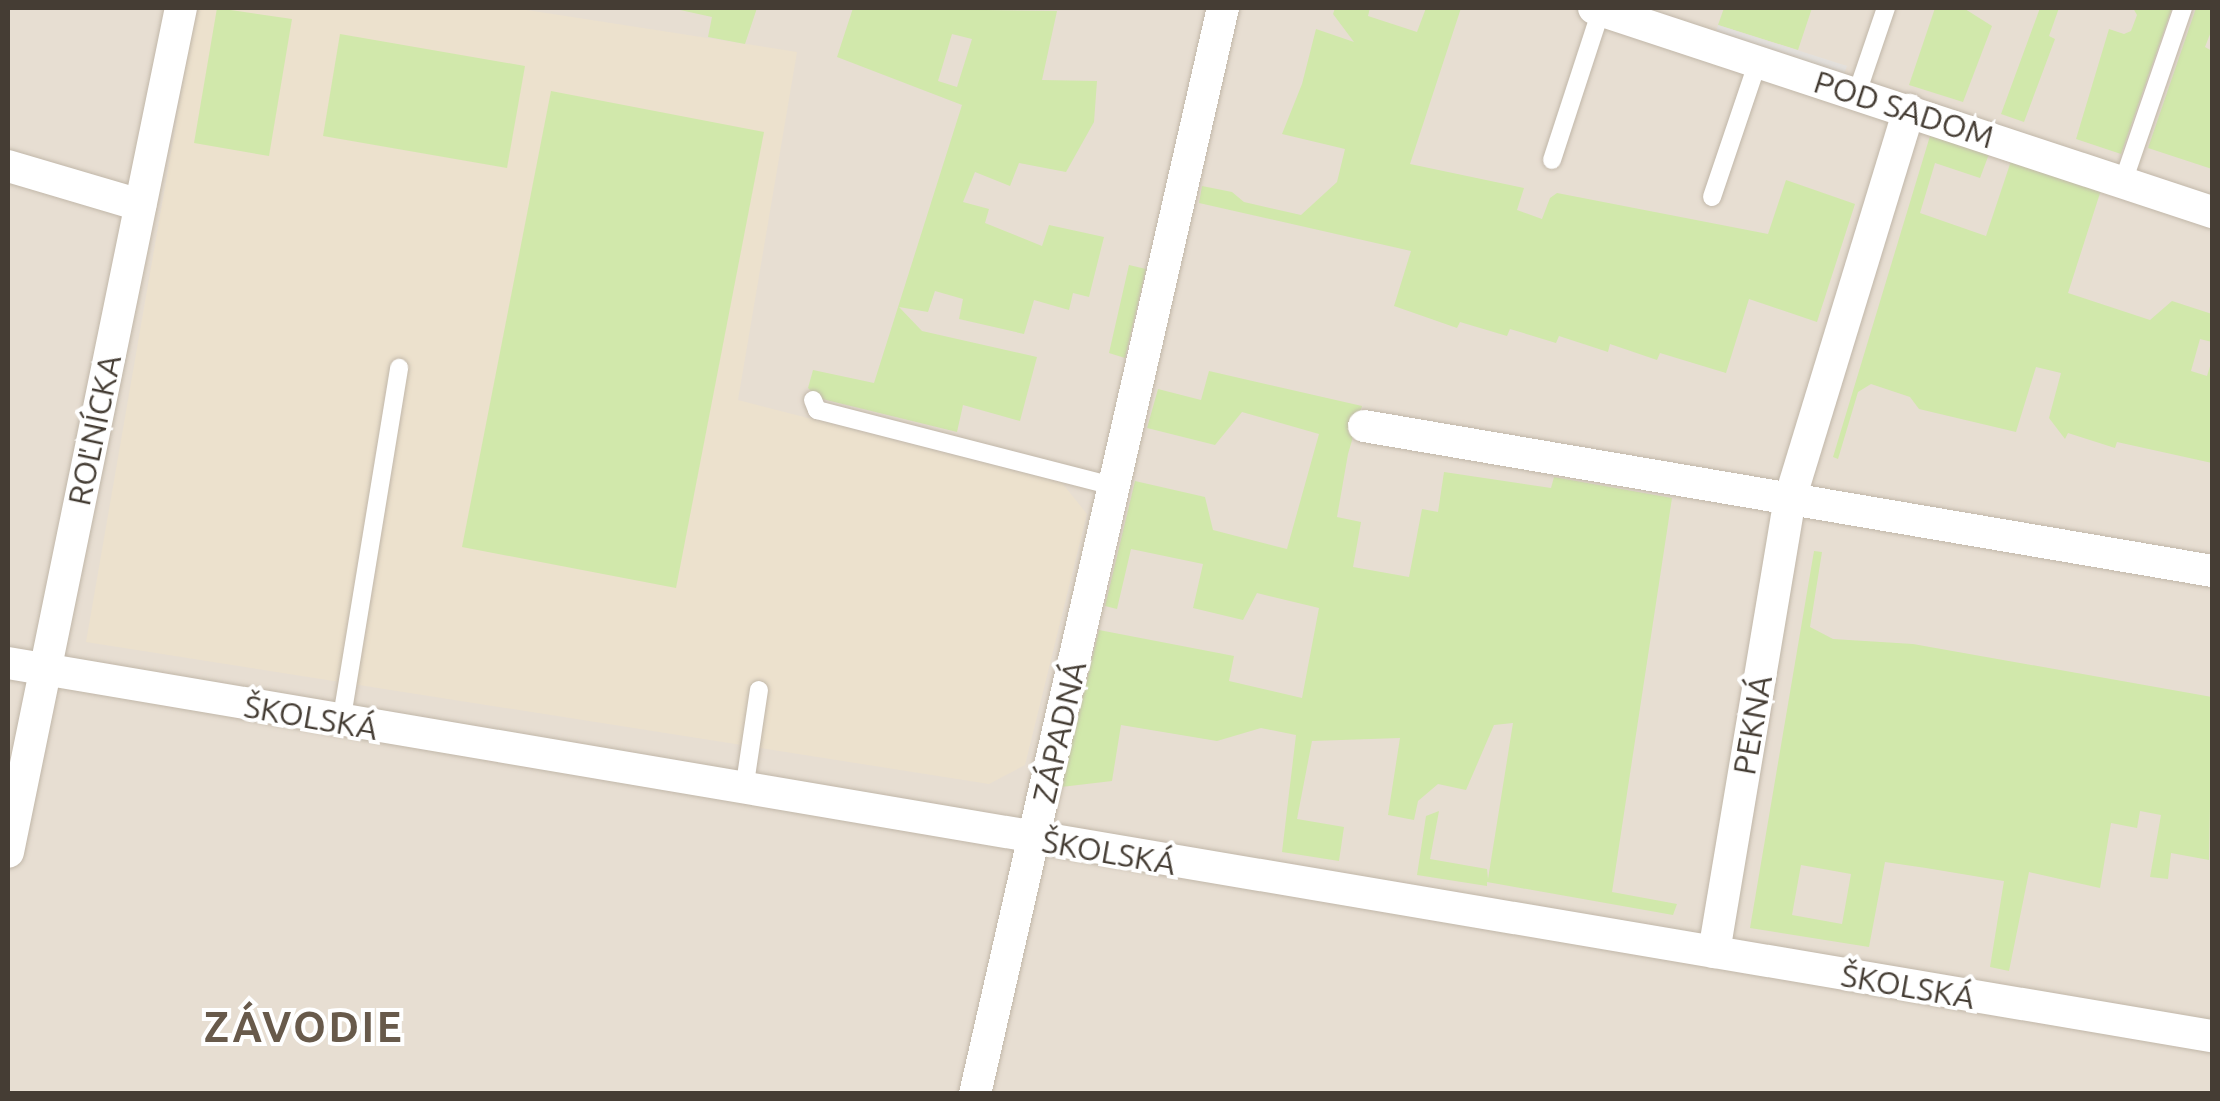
<!DOCTYPE html>
<html>
<head>
<meta charset="utf-8">
<style>
  body { margin:0 }
  #map { position:relative; width:2220px; height:1101px; overflow:hidden; background:#f2ede4; font-family:Ubuntu,sans-serif }
  div>[style] { position:absolute }
  [style*='--x'] { left:calc(var(--x)*1px); top:calc(var(--y)*1px); width:calc(var(--w)*1px); rotate:calc(var(--a)*1deg) }
  .residential>* { inset:0; background:#e7ded2 }
  .education>* { inset:0; background:#ece1cd }
  .green>* { inset:0; background:#d1e8ab }
  .parking>* { inset:0; background:#e3e0dc }
  .roads { filter:drop-shadow(0 0 2px #c1b7a9) drop-shadow(0 0 2px #c1b7a9) }
  .service>* { height:18px; margin:-9px; padding:0 9px; transform-origin:9px; border-radius:9px; background:#fff }
  .minor>* { height:32px; margin:-16px; padding:0 16px; transform-origin:16px; border-radius:16px; background:#fff }
  span { translate:-50% -50%; white-space:nowrap; text-align:center; line-height:1.15; -webkit-text-stroke:8px #fff; paint-order:stroke }
  .street-label { font-size:32px; color:#453d34 }
  .district-label { font-size:42px; color:#685a4b; font-weight:700; letter-spacing:2.5px }
  .frame { position:absolute; inset:0; border:10px solid #453d34; pointer-events:none }
</style>
</head>
<body>
<div id="map">
  <div class="residential">
    <i style="clip-path:polygon(8px 8px,2212px 8px,2212px 1093px,8px 1093px)"></i>
  </div>
  <div class="education">
    <i style="clip-path:polygon(196px 8px,514px 8px,797px 52px,738px 400px,1062px 483px,1087px 514px,1025px 765px,989px 784px,86px 642px)"></i>
  </div>
  <div class="green">
    <i style="clip-path:polygon(217px 8px,292px 19px,269px 156px,194px 143px)"></i>
    <i style="clip-path:polygon(671px 8px,757px 8px,745px 44px,708px 37px,712px 17px)"></i>
    <i style="clip-path:polygon(evenodd,853px 8px,1057px 11px,1042px 80px,1097px 81px,1094px 122px,1066px 172px,1019px 163px,1010px 186px,975px 172px,963px 202px,989px 209px,985px 223px,1042px 246px,1049px 225px,1104px 237px,1089px 297px,1073px 293px,1069px 310px,1034px 300px,1024px 334px,959px 319px,963px 299px,935px 291px,928px 312px,899px 307px,922px 331px,1037px 357px,1020px 421px,963px 405px,957px 432px,818px 398px,808px 388px,813px 370px,874px 383px,962px 105px,837px 57px,853px 8px,952px 34px,972px 39px,957px 87px,938px 81px,952px 34px)"></i>
    <i style="clip-path:polygon(1335px 8px,1370px 8px,1368px 16px,1417px 32px,1426px 8px,1461px 8px,1410px 164px,1524px 188px,1517px 210px,1542px 219px,1550px 198px,1557px 193px,1768px 234px,1786px 180px,1855px 204px,1817px 322px,1749px 299px,1726px 373px,1660px 353px,1657px 360px,1610px 344px,1608px 352px,1559px 336px,1556px 343px,1510px 329px,1507px 336px,1460px 322px,1457px 328px,1394px 306px,1411px 251px,1199px 203px,1202px 186px,1232px 192px,1244px 202px,1301px 215px,1337px 182px,1345px 149px,1282px 134px,1302px 84px,1316px 29px,1354px 42px,1333px 14px)"></i>
    <i style="clip-path:polygon(1724px 8px,1812px 8px,1798px 50px,1718px 25px)"></i>
    <i style="clip-path:polygon(1935px 8px,1965px 9px,1992px 26px,1963px 102px,1909px 85px)"></i>
    <i style="clip-path:polygon(2040px 8px,2059px 8px,2049px 36px,2055px 39px,2024px 122px,2001px 114px)"></i>
    <i style="clip-path:polygon(2133px 8px,2172px 8px,2121px 154px,2076px 139px,2109px 29px,2124px 34px,2131px 31px,2137px 15px)"></i>
    <i style="clip-path:polygon(2196px 8px,2212px 8px,2212px 29px,2205px 47px,2212px 51px,2212px 169px,2148px 148px)"></i>
    <i style="clip-path:polygon(340px 34px,525px 66px,507px 168px,323px 136px)"></i>
    <i style="clip-path:polygon(551px 91px,764px 132px,676px 588px,462px 547px)"></i>
    <i style="clip-path:polygon(1930px 136px,1989px 154px,1980px 178px,1935px 163px,1920px 213px,1986px 236px,2011px 161px,2101px 190px,2068px 293px,2150px 320px,2172px 301px,2212px 314px,2212px 342px,2200px 339px,2191px 371px,2207px 376px,2212px 360px,2212px 463px,2117px 442px,2115px 448px,2068px 433px,2065px 439px,2049px 418px,2061px 373px,2036px 367px,2016px 432px,1919px 409px,1910px 397px,1871px 384px,1858px 392px,1838px 459px,1833px 457px)"></i>
    <i style="clip-path:polygon(1129px 265px,1146px 269px,1125px 358px,1109px 353px)"></i>
    <i style="clip-path:polygon(1209px 371px,1362px 406px,1348px 454px,1337px 517px,1361px 522px,1353px 567px,1409px 577px,1422px 509px,1438px 512px,1444px 472px,1551px 488px,1554px 477px,1672px 498px,1612px 892px,1677px 904px,1673px 915px,1487px 882px,1487px 886px,1417px 875px,1426px 816px,1439px 811px,1430px 859px,1487px 869px,1488px 879px,1513px 723px,1494px 725px,1466px 790px,1438px 784px,1418px 801px,1414px 820px,1388px 815px,1400px 738px,1312px 741px,1297px 819px,1344px 827px,1339px 861px,1282px 852px,1296px 735px,1261px 728px,1217px 741px,1121px 725px,1112px 781px,1061px 787px,1099px 630px,1234px 656px,1229px 681px,1302px 698px,1319px 608px,1257px 593px,1243px 620px,1193px 608px,1203px 564px,1131px 549px,1117px 609px,1105px 606px,1135px 481px,1205px 497px,1213px 530px,1287px 549px,1319px 434px,1242px 412px,1215px 445px,1147px 428px,1158px 389px,1201px 400px)"></i>
    <i style="clip-path:polygon(evenodd,1814px 551px,1822px 552px,1810px 627px,1833px 639px,1913px 644px,2212px 697px,2209px 860px,2171px 853px,2168px 879px,2150px 877px,2161px 815px,2140px 811px,2137px 828px,2111px 823px,2100px 888px,2029px 872px,2009px 971px,1990px 967px,2004px 881px,1926px 868px,1885px 862px,1869px 947px,1750px 928px,1814px 551px,1801px 865px,1851px 874px,1842px 924px,1792px 915px,1801px 865px)"></i>
  </div>
  <div class="parking">
    <i style="clip-path:polygon(1718px 25px,1847px 66px,1841px 82px,1713px 41px)"></i>
  </div>
  <div class="roads">
    <div class="service">
      <i style="--x:1857;--y:93;--w:90;--a:-71.2"></i>
      <i style="--x:1552;--y:160;--w:158;--a:-71.9"></i>
      <i style="--x:2123;--y:182;--w:184;--a:-71"></i>
      <i style="--x:1712;--y:197;--w:144;--a:-71.3"></i>
      <i style="--x:813;--y:400;--w:11;--a:68"></i>
      <i style="--x:817;--y:410;--w:307;--a:14.4"></i>
      <i style="--x:341;--y:723;--w:360;--a:-80.7"></i>
      <i style="--x:744;--y:790;--w:101;--a:-81.5"></i>
    </div>
    <div class="minor">
      <i style="--x:1594;--y:8;--w:651;--a:18.27"></i>
      <i style="--x:8;--y:166;--w:138;--a:16.5"></i>
      <i style="--x:1364;--y:426;--w:860;--a:9.7"></i>
      <i style="--x:8;--y:663;--w:2235;--a:9.61"></i>
      <i style="--x:8;--y:852;--w:862;--a:-78.42"></i>
      <i style="--x:1714;--y:952;--w:459;--a:-80.5"></i>
      <i style="--x:1790;--y:499;--w:407;--a:-73"></i>
      <i style="--x:975;--y:1094;--w:1114;--a:-77.14"></i>
    </div>
  </div>
  <div class="street-label">
    <span style="left:1904px;top:109px;rotate:18deg">POD SADOM</span>
    <span style="left:94px;top:430px;rotate:-78deg">ROĽNÍCKA</span>
    <span style="left:311px;top:717px;rotate:10deg">ŠKOLSKÁ</span>
    <span style="left:1752px;top:725px;rotate:-80deg">PEKNÁ</span>
    <span style="left:1059px;top:732px;rotate:-77deg">ZÁPADNÁ</span>
    <span style="left:1109px;top:852px;rotate:10deg">ŠKOLSKÁ</span>
    <span style="left:1908px;top:986px;rotate:10deg">ŠKOLSKÁ</span>
  </div>
  <div class="district-label">
    <span style="left:304px;top:1027px">ZÁVODIE</span>
  </div>
  <div class="frame"></div>
</div>
</body>
</html>
